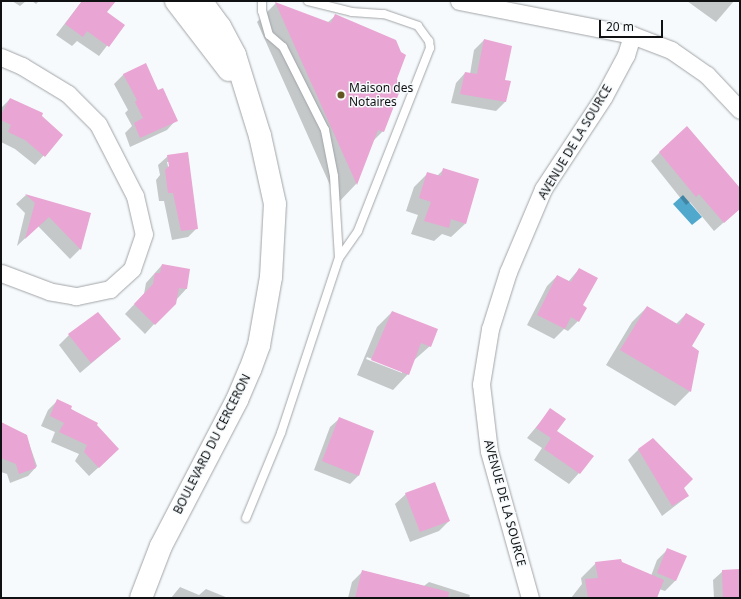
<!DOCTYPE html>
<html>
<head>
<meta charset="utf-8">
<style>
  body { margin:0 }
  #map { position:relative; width:741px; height:599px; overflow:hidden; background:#f6fafc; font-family:"Noto Sans",sans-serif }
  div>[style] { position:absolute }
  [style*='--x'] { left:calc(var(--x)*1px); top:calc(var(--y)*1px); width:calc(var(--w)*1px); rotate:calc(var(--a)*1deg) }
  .water>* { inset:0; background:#51a8cd }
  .shadow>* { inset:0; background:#0003 }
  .building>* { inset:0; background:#e9a5d3 }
  .roads { filter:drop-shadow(0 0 1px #a2a5a8) drop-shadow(0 0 1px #a2a5a8) }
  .lane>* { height:8px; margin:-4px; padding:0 4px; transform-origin:4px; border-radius:4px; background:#fff }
  .street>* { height:17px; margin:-8.5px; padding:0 8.5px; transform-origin:8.5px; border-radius:8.5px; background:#fff }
  .secondary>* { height:22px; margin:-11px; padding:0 11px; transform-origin:11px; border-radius:11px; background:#fff }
  .dots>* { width:11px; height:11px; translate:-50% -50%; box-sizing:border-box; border:2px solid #f6fafc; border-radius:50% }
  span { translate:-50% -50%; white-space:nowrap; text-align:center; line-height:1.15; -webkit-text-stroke:3px #f6fafc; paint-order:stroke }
  .poi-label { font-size:12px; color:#101112 }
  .left { translate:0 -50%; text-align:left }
  .street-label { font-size:12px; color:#101112 }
  .frame { position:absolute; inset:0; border:2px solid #101112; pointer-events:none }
  .scale { position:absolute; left:599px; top:20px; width:64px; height:18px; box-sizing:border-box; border:2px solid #101112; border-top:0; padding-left:5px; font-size:12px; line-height:14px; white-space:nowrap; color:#101112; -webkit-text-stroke:3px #f6fafc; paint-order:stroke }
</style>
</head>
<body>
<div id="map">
  <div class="water">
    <i style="clip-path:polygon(683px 195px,702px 217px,692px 225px,673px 204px)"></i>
  </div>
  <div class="shadow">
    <i style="clip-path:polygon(12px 1px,26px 1px,20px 6px)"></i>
    <i style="clip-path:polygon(32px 1px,39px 1px,36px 4px)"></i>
    <i style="clip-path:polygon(82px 1px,104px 1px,106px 12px,123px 25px,99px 56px,77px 41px,72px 46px,56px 35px)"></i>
    <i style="clip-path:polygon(687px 1px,734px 1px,716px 22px)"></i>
    <i style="clip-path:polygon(276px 3px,327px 23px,335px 16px,396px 79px,383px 131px,372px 142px,356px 184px,338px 203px,257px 22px)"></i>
    <i style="clip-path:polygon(484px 40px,504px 81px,505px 102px,496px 111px,451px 103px,456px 83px,465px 73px,470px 74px,474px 50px)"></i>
    <i style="clip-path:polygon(124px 74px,157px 91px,176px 120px,167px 130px,130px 147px,125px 133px,132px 126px,125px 113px,128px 110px,114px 84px)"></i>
    <i style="clip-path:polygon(10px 99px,41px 117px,62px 135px,35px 165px,15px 149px,1px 142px,1px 108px)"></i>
    <i style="clip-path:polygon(660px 152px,740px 197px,740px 208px,714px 231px,690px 202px,686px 205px,651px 161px)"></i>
    <i style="clip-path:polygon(evenodd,168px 156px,197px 228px,188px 237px,172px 240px,164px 201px,159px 201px,156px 180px,160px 175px,158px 165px,168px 156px,167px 162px,170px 162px,169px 171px,167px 162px)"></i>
    <i style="clip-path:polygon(444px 169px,465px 224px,451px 237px,442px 234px,434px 241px,411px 234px,418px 215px,406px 211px,414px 187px,428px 173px,437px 176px)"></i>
    <i style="clip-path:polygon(26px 195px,90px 214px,80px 249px,70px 259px,38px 226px,17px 246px,25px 213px,16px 204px)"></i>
    <i style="clip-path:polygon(162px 265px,187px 288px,145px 334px,125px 314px,144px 294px,146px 283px)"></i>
    <i style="clip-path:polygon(579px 269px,582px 305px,578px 321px,568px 331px,564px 329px,554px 339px,527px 325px,547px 286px,557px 276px,568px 282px)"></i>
    <i style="clip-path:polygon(647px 307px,676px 324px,686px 314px,690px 347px,698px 351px,690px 391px,675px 406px,606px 365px,632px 322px)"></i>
    <i style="clip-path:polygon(evenodd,392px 312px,430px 346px,413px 361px,408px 374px,393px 390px,357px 375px,377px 327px,392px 312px,367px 357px,402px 371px,402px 373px,366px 359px,367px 357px)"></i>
    <i style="clip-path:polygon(69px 335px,120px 339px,80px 373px,59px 345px)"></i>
    <i style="clip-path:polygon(58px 400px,96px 426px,109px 458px,89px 476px,75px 461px,79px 454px,51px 442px,55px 432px,41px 426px,48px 410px)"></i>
    <i style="clip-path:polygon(551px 409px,555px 431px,579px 473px,569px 484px,534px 460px,542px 448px,527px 438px)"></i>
    <i style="clip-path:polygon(339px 419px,358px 476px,350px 484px,314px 470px,330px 427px)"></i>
    <i style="clip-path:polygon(1px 423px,26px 435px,37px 466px,28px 476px,10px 483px,7px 474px,1px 472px)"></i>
    <i style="clip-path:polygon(639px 449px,683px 488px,688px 496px,662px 516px,628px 460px)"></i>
    <i style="clip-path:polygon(406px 494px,449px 521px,439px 531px,410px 542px,395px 504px)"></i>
    <i style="clip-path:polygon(668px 549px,685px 557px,675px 581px,665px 591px,659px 589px,656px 598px,571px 598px,582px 584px,581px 578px,596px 563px,621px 563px,651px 576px,657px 560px)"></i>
    <i style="clip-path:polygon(740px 570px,740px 598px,714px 598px,713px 580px,723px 571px)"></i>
    <i style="clip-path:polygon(363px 571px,424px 586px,429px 582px,470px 595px,469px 598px,348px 598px,352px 582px)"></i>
    <i style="clip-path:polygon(180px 587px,199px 595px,206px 589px,228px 598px,171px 598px)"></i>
  </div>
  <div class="building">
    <i style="clip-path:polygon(82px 1px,116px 1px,107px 12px,125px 25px,109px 47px,87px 31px,83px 37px,65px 24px)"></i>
    <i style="clip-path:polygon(275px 2px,331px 23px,335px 14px,396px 40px,401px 52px,406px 55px,397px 79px,401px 88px,384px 132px,378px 130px,357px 185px)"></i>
    <i style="clip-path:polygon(484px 39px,512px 46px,505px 80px,511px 81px,506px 102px,460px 94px,465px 72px,477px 74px)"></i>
    <i style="clip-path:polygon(146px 63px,158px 90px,163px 88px,178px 121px,140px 138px,134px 123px,143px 118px,135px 102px,137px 100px,123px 74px)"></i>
    <i style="clip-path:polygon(10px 98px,43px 113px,42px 116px,63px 135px,45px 157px,25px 140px,8px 132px,11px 125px,1px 120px,1px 115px)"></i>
    <i style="clip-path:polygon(687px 126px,740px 188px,740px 209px,724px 223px,699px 194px,696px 197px,659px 152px)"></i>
    <i style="clip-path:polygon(188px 152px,198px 229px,181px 231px,173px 193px,168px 193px,165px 170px,169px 166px,167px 155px)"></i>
    <i style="clip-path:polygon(443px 168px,479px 179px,466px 224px,451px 219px,449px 228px,424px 221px,431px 202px,419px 198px,427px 172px,441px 176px)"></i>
    <i style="clip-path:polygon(25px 194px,91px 213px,81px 250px,49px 217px,25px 239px,35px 203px)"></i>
    <i style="clip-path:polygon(162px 264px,190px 269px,187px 289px,179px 288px,176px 304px,155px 325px,134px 304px,153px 284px,155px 273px,160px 273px)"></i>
    <i style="clip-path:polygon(579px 268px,598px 278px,583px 305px,587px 308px,579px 322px,571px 317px,565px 329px,537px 315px,557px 275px,571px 282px)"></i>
    <i style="clip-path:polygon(647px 306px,679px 325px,686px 313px,705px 324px,692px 346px,699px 351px,691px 392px,620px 350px)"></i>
    <i style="clip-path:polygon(392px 311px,438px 329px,431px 347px,421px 343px,409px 375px,371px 360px)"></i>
    <i style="clip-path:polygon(98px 312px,121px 339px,91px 363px,68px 334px)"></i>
    <i style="clip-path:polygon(57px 399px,72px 406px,71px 409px,98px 423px,97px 425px,119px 449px,99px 468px,84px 452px,87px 445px,59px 432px,64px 423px,50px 416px)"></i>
    <i style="clip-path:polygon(550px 408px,566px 419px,557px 431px,594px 456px,580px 474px,544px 449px,551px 438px,536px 428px)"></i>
    <i style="clip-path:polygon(339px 417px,374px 431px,359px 476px,322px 461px)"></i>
    <i style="clip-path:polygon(1px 422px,27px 435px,36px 468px,19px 474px,16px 464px,1px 458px)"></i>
    <i style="clip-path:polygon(653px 438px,693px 479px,684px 488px,689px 496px,672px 506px,638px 449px)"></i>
    <i style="clip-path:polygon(435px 482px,450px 521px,420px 532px,405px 493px)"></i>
    <i style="clip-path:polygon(667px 548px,687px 556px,676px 581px,657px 573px)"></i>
    <i style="clip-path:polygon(621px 559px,622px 562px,664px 580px,657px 598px,588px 598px,585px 579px,598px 578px,595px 562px)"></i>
    <i style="clip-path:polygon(740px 569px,740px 598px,723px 598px,722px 570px)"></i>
    <i style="clip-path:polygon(362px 570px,449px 592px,448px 598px,355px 598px)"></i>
  </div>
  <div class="roads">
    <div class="lane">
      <i style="--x:308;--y:1;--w:45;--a:14"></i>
      <i style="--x:352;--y:12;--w:32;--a:4"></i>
      <i style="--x:384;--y:14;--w:36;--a:19"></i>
      <i style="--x:418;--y:26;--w:19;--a:54"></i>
      <i style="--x:429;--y:41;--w:7;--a:82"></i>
      <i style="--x:430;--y:48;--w:197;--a:111.5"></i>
      <i style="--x:358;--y:231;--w:33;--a:125"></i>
      <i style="--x:246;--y:518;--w:92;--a:-67.6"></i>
      <i style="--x:281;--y:433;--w:184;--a:-71.7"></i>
      <i style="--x:339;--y:258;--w:82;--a:-93.5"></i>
      <i style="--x:334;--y:176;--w:47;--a:-101.1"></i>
      <i style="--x:325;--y:130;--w:93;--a:-116.8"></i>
      <i style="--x:283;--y:47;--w:18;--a:-139"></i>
      <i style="--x:269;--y:35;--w:25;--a:-106"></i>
      <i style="--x:262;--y:11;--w:10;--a:-90"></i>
    </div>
    <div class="street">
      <i style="--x:459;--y:1;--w:176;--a:11.1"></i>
      <i style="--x:632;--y:35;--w:42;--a:21"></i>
      <i style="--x:671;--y:50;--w:44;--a:34.8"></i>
      <i style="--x:707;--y:75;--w:48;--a:46.7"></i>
      <i style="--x:1;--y:57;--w:23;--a:23"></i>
      <i style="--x:22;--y:66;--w:54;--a:31.3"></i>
      <i style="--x:68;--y:94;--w:42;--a:45"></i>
      <i style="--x:98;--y:124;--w:81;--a:62.8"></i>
      <i style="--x:135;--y:196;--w:39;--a:77"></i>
      <i style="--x:144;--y:234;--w:37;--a:109"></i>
      <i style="--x:132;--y:269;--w:30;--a:138"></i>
      <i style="--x:110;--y:289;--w:35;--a:168"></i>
      <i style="--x:76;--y:296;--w:27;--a:-170"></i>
      <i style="--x:49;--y:291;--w:51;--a:-159.4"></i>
      <i style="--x:530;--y:598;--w:153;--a:-105.6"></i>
      <i style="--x:489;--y:451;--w:67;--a:-96.8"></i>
      <i style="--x:481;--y:384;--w:56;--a:-80.7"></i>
      <i style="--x:490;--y:329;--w:60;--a:-72.5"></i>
      <i style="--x:508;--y:272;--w:90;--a:-67.1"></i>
      <i style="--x:543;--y:189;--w:111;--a:-56.7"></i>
      <i style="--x:604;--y:96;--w:47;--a:-61.8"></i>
      <i style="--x:626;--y:55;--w:21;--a:-73"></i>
    </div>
    <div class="secondary">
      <i style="--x:176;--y:1;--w:87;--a:52.5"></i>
      <i style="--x:141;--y:598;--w:56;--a:-69"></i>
      <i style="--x:161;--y:546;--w:165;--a:-62.5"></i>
      <i style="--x:237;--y:400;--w:33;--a:-67"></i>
      <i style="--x:250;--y:370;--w:27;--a:-70"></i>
      <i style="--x:259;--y:345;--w:69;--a:-80"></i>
      <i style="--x:271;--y:277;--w:73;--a:-86.9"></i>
      <i style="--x:275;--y:204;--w:70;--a:-102.4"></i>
      <i style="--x:260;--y:136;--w:85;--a:-107.2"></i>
      <i style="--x:235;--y:55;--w:32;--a:-118"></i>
      <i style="--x:220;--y:27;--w:32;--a:-126"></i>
    </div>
  </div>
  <div class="dots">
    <i style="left:341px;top:95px;background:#635623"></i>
  </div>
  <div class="poi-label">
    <span class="left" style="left:349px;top:95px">Maison des<br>Notaires</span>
  </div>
  <div class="street-label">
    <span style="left:575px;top:142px;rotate:-59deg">AVENUE DE LA SOURCE</span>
    <span style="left:212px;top:444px;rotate:-63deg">BOULEVARD DU CERCERON</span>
    <span style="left:505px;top:503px;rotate:75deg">AVENUE DE LA SOURCE</span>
  </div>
  <div class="frame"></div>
  <div class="scale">20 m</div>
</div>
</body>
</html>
